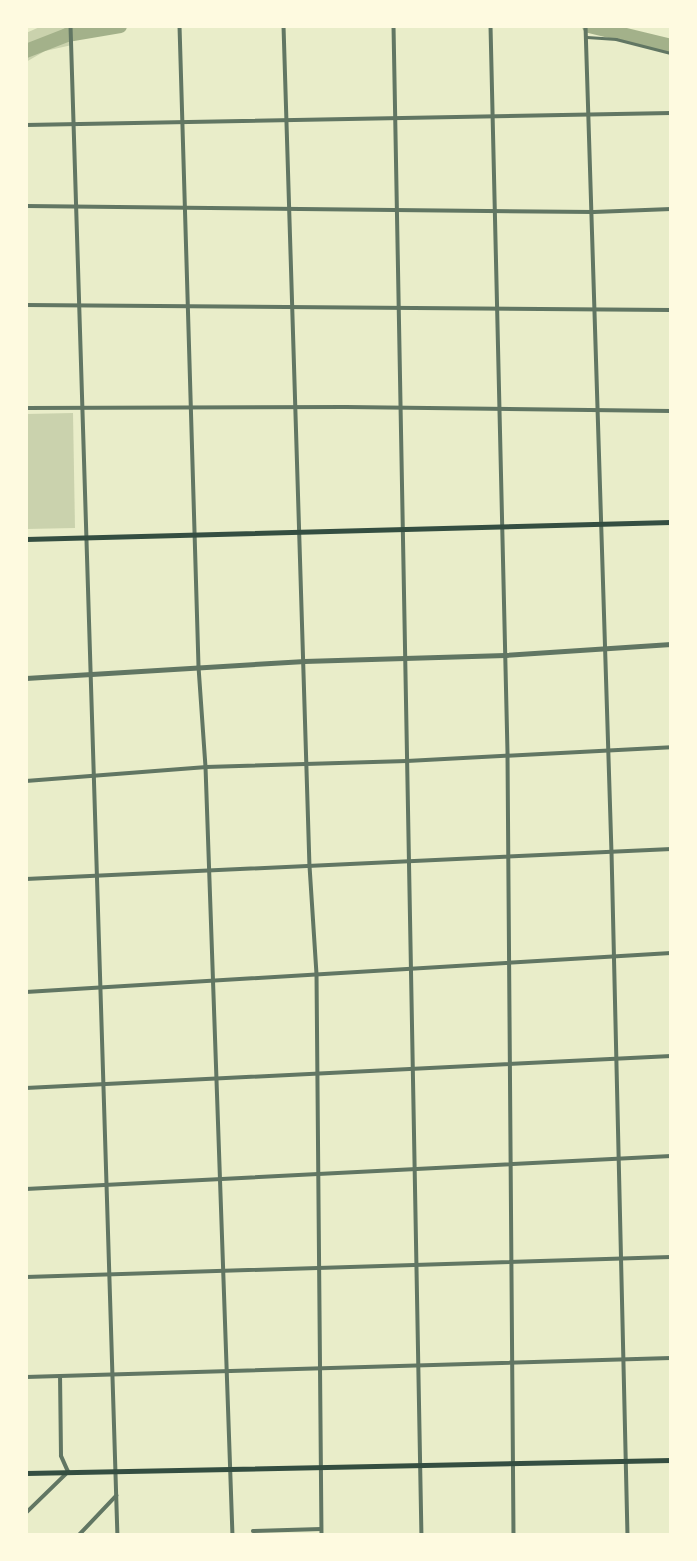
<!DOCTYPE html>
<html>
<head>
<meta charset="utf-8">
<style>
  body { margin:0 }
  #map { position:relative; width:697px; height:1561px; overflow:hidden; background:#e9edc9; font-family:Raleway,sans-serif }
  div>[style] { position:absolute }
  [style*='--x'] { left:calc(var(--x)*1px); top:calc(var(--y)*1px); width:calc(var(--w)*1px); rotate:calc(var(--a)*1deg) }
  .green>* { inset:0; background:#cad2ad }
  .river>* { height:14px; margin:-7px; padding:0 7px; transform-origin:7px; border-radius:7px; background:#a3b18a }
  .pedestrian>* { height:2.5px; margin:-1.25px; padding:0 1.25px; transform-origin:1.25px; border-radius:1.25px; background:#617663 }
  .minor>* { height:3.5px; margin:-1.75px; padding:0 1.75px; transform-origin:1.75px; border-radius:1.75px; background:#617663 }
  .tertiary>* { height:4.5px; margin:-2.25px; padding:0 2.25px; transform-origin:2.25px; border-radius:2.25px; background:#617663 }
  .secondary>* { height:4.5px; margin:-2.25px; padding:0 2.25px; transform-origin:2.25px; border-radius:2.25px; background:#344e41 }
  .primary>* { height:5px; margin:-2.5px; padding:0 2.5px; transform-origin:2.5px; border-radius:2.5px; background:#344e41 }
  span { translate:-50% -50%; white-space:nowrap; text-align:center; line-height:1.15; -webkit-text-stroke:6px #fefae0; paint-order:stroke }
  .frame { position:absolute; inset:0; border:28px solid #fefae0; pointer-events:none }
</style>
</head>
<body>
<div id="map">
  <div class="green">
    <i style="clip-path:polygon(42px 26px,71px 26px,72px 45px,45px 51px,26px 62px,26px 33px)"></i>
    <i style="clip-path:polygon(73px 413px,75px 528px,26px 529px,26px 414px)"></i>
  </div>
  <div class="river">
    <i style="--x:589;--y:26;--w:84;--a:13.7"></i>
    <i style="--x:26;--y:51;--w:44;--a:-21.3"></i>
    <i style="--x:67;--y:35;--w:54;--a:-9.6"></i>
  </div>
  <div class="pedestrian">
    <i style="--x:587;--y:37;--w:29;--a:4"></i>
    <i style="--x:616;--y:39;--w:57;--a:14.3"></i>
  </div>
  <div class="minor">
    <i style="--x:71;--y:26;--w:1510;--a:88.22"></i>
    <i style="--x:180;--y:26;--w:641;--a:88.3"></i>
    <i style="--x:199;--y:667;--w:100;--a:86"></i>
    <i style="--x:206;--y:767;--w:768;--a:87.99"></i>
    <i style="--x:284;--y:26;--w:840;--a:88.23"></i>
    <i style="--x:310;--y:866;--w:108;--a:86.3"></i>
    <i style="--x:317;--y:974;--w:561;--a:89.49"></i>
    <i style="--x:394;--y:26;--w:1509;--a:88.94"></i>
    <i style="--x:491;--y:26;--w:729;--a:88.66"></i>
    <i style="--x:508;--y:755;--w:780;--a:89.56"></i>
    <i style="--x:586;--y:26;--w:826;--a:88.2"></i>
    <i style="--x:612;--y:852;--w:683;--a:88.66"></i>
    <i style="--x:26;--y:125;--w:645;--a:-1.07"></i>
    <i style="--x:26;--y:206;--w:568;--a:0.61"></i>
    <i style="--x:594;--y:212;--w:77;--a:-2.2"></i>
    <i style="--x:26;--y:305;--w:645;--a:0.44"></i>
    <i style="--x:26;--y:408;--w:320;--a:-0.2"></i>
    <i style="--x:346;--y:407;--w:325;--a:0.7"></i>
    <i style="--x:26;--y:781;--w:181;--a:-4.4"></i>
    <i style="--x:206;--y:767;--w:201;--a:-1.7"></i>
    <i style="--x:407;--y:761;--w:264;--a:-3"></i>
    <i style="--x:26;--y:879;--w:646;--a:-2.66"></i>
    <i style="--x:26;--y:992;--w:646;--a:-3.46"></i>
    <i style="--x:26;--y:1088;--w:646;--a:-2.84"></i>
    <i style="--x:26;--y:1189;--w:646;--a:-2.93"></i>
    <i style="--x:26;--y:1277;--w:645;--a:-1.78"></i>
    <i style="--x:26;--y:1377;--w:645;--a:-1.69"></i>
    <i style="--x:26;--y:1513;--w:59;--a:-44.3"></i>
    <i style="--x:68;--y:1472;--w:17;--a:-114"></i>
    <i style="--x:61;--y:1456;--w:79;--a:-90.7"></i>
    <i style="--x:253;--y:1531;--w:68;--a:-1.7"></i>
    <i style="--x:79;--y:1535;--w:54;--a:-46.5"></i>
  </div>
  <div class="tertiary">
    <i style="--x:26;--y:678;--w:279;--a:-3.5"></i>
    <i style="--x:304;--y:661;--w:201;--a:-1.7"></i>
    <i style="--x:505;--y:655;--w:166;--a:-3.8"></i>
  </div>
  <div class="secondary">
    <i style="--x:26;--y:1473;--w:645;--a:-1.15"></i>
  </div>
  <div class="primary">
    <i style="--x:26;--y:539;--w:645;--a:-1.51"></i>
  </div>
  <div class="frame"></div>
</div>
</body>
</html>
